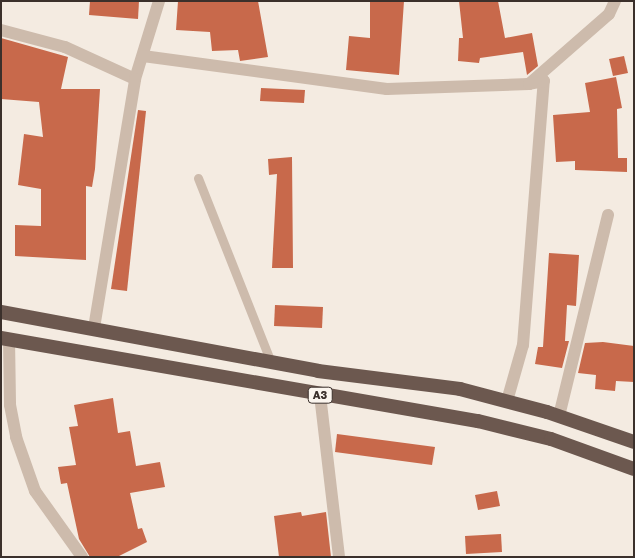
<!DOCTYPE html>
<html>
<head>
<meta charset="utf-8">
<style>
  body { margin:0 }
  #map { position:relative; width:635px; height:558px; overflow:hidden; background:#f4ebe1; font-family:"Golos Text",sans-serif }
  div>[style] { position:absolute }
  [style*='--x'] { left:calc(var(--x)*1px); top:calc(var(--y)*1px); width:calc(var(--w)*1px); rotate:calc(var(--a)*1deg) }
  .building>* { inset:0; background:#c8694b }
  .service>* { height:9px; margin:-4.5px; padding:0 4.5px; transform-origin:4.5px; border-radius:4.5px; background:#cdbbac }
  .minor>* { height:12px; margin:-6px; padding:0 6px; transform-origin:6px; border-radius:6px; background:#cdbbac }
  .trunk>* { height:14px; margin:-7px; padding:0 7px; transform-origin:7px; border-radius:7px; background:#6c584f }
  span { translate:-50% -50%; white-space:nowrap; text-align:center; line-height:1.15; -webkit-text-stroke:5px #fbf5ee; paint-order:stroke }
  .shield-label span { padding:1px 4px; background:#fbf5ee; border:1px solid; border-radius:4px; -webkit-text-stroke-width:0 }
  .shield-label { font-size:11px; color:#3b302b; font-weight:700 }
  .frame { position:absolute; inset:0; border:2px solid #3b302b; pointer-events:none }
</style>
</head>
<body>
<div id="map">
  <div class="building">
    <i style="clip-path:polygon(90px 1px,139px 1px,138px 19px,89px 15px)"></i>
    <i style="clip-path:polygon(178px 1px,258px 1px,268px 57px,240px 61px,238px 50px,212px 51px,210px 32px,176px 30px)"></i>
    <i style="clip-path:polygon(370px 1px,404px 1px,399px 75px,346px 70px,349px 36px,370px 38px)"></i>
    <i style="clip-path:polygon(459px 1px,498px 1px,505px 38px,532px 33px,538px 66px,527px 75px,523px 52px,480px 58px,479px 63px,458px 61px,459px 38px,463px 38px)"></i>
    <i style="clip-path:polygon(1px 38px,68px 57px,61px 89px,100px 89px,95px 169px,92px 187px,86px 186px,86px 260px,15px 256px,15px 225px,41px 226px,41px 189px,18px 185px,24px 134px,43px 137px,39px 102px,1px 99px)"></i>
    <i style="clip-path:polygon(624px 56px,628px 73px,613px 76px,609px 59px)"></i>
    <i style="clip-path:polygon(616px 77px,622px 108px,617px 109px,618px 158px,627px 158px,627px 172px,575px 170px,575px 161px,556px 162px,553px 115px,590px 112px,585px 83px)"></i>
    <i style="clip-path:polygon(261px 88px,305px 90px,304px 103px,260px 101px)"></i>
    <i style="clip-path:polygon(138px 110px,146px 111px,127px 291px,111px 289px)"></i>
    <i style="clip-path:polygon(292px 157px,293px 268px,272px 268px,277px 174px,269px 175px,268px 159px)"></i>
    <i style="clip-path:polygon(549px 253px,579px 255px,576px 306px,567px 305px,565px 341px,569px 341px,562px 368px,535px 364px,538px 347px,543px 347px)"></i>
    <i style="clip-path:polygon(275px 305px,323px 307px,322px 328px,274px 326px)"></i>
    <i style="clip-path:polygon(603px 342px,634px 346px,634px 382px,616px 381px,615px 391px,595px 389px,596px 375px,578px 373px,585px 343px)"></i>
    <i style="clip-path:polygon(113px 398px,118px 433px,130px 431px,136px 466px,160px 462px,165px 487px,130px 493px,138px 529px,142px 528px,147px 542px,117px 557px,90px 557px,79px 539px,67px 483px,61px 484px,58px 467px,76px 465px,69px 427px,78px 426px,74px 405px)"></i>
    <i style="clip-path:polygon(337px 434px,435px 447px,432px 465px,335px 452px)"></i>
    <i style="clip-path:polygon(497px 491px,500px 506px,478px 510px,475px 495px)"></i>
    <i style="clip-path:polygon(301px 512px,302px 516px,326px 512px,331px 557px,279px 557px,274px 516px)"></i>
    <i style="clip-path:polygon(501px 534px,502px 552px,466px 554px,465px 536px)"></i>
  </div>
  <div class="service">
    <i style="--x:198;--y:178;--w:198;--a:68.4"></i>
  </div>
  <div class="minor">
    <i style="--x:1;--y:30;--w:66;--a:14.9"></i>
    <i style="--x:65;--y:47;--w:77;--a:24.6"></i>
    <i style="--x:135;--y:79;--w:82;--a:-72.9"></i>
    <i style="--x:143;--y:56;--w:246;--a:7.7"></i>
    <i style="--x:387;--y:89;--w:142;--a:-2"></i>
    <i style="--x:94;--y:328;--w:252;--a:-80.6"></i>
    <i style="--x:9;--y:339;--w:66;--a:89.1"></i>
    <i style="--x:10;--y:405;--w:33;--a:79"></i>
    <i style="--x:16;--y:437;--w:57;--a:70.6"></i>
    <i style="--x:35;--y:491;--w:81;--a:54.5"></i>
    <i style="--x:320;--y:395;--w:163;--a:83.3"></i>
    <i style="--x:507;--y:401;--w:58;--a:-74.1"></i>
    <i style="--x:523;--y:345;--w:265;--a:-85.5"></i>
    <i style="--x:544;--y:81;--w:15;--a:169"></i>
    <i style="--x:529;--y:84;--w:106;--a:-41.2"></i>
    <i style="--x:609;--y:14;--w:14;--a:-65"></i>
    <i style="--x:559;--y:416;--w:207;--a:-76.3"></i>
  </div>
  <div class="trunk">
    <i style="--x:1;--y:312;--w:322;--a:10.5"></i>
    <i style="--x:318;--y:371;--w:143;--a:7.2"></i>
    <i style="--x:460;--y:389;--w:90;--a:14.8"></i>
    <i style="--x:547;--y:412;--w:92;--a:19"></i>
    <i style="--x:1;--y:338;--w:484;--a:9.9"></i>
    <i style="--x:478;--y:421;--w:75;--a:13.9"></i>
    <i style="--x:551;--y:439;--w:88;--a:19.9"></i>
  </div>
  <div class="shield-label">
    <span style="left:320px;top:395px">A3</span>
  </div>
  <div class="frame"></div>
</div>
</body>
</html>
